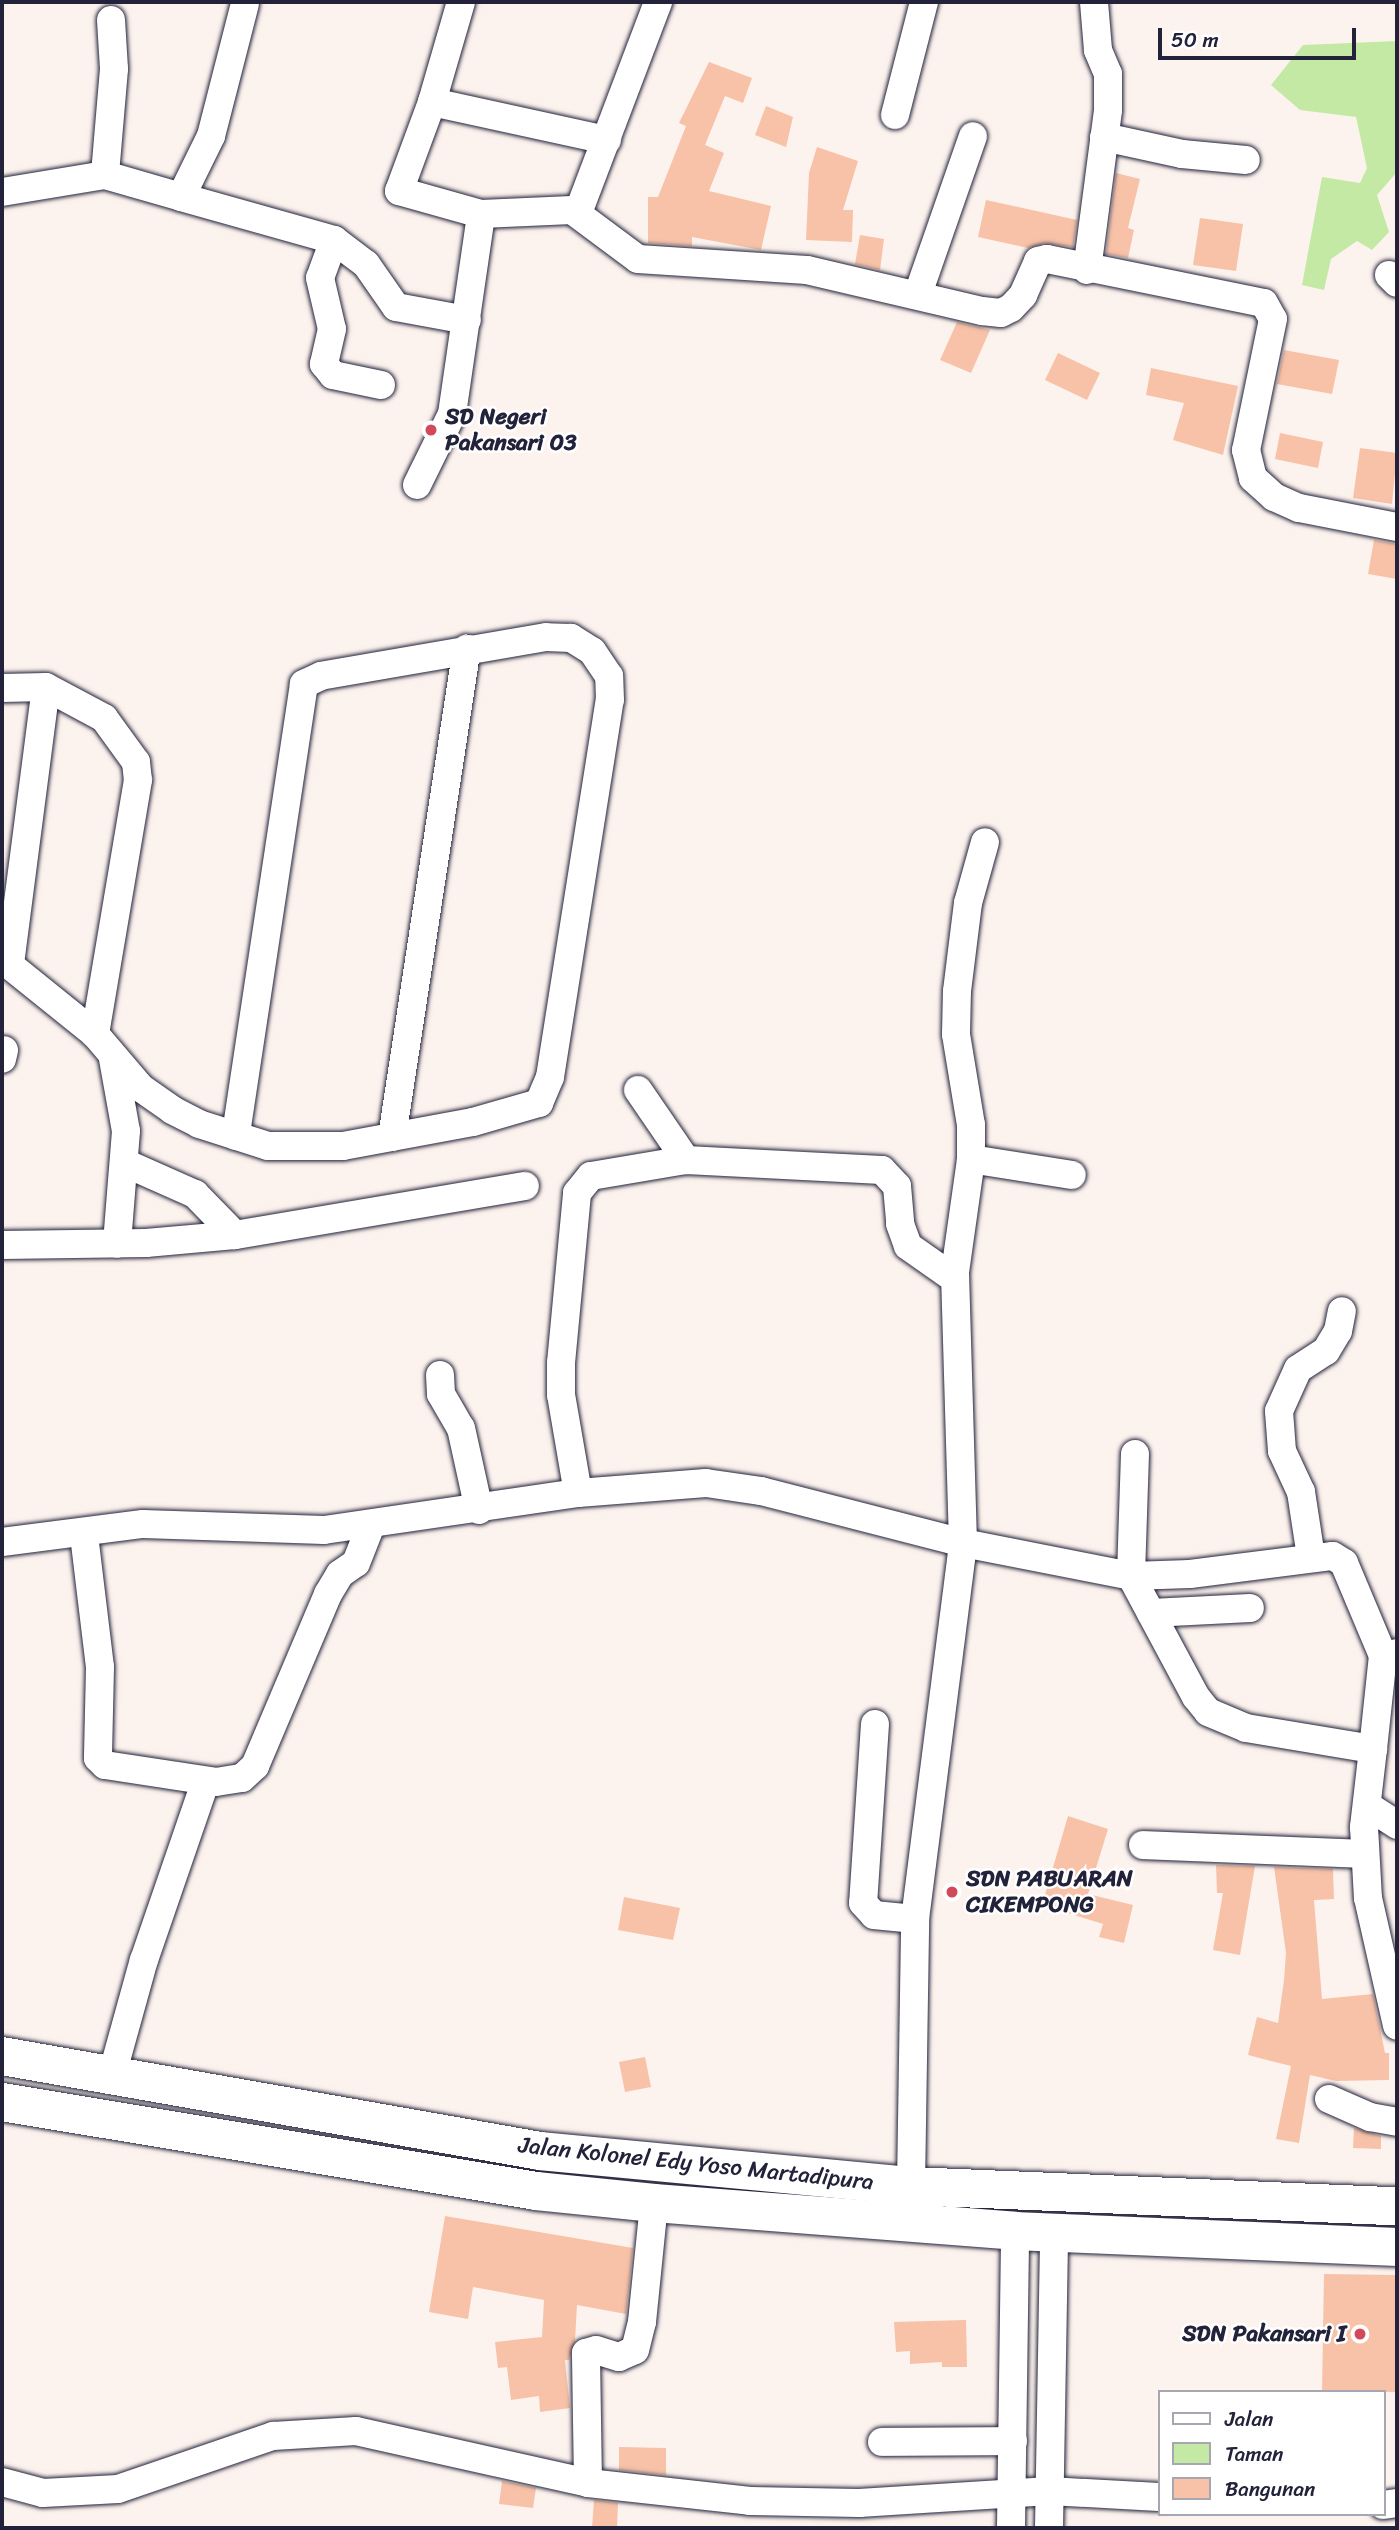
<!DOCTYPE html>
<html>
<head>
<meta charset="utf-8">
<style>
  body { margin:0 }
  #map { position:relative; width:1399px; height:2530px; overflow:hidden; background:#fdf3ee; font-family:Sriracha,sans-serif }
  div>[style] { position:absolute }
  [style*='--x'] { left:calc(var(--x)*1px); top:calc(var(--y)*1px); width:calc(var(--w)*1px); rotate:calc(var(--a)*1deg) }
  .green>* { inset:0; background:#c3e9a4 }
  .building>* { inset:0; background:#f7c2a8 }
  .roads { filter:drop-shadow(0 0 2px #22223b) drop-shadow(0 0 2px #22223b) }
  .street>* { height:28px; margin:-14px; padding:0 14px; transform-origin:14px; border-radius:14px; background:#fff }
  .primary>* { height:38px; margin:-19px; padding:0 19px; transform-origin:19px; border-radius:19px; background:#fff }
  .dots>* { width:19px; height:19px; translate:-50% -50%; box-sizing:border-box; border:4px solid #fff; border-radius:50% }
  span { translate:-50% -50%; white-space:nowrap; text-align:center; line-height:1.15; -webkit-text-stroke:5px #fff; paint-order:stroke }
  .poi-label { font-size:23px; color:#22223b; font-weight:700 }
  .left { translate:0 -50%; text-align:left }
  .right { translate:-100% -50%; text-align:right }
  .street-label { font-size:23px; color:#22223b }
  .frame { position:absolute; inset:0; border:4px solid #22223b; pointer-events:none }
  .legend { position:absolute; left:1158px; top:2390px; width:228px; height:126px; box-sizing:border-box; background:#fff; border:2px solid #a7a7b1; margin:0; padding:9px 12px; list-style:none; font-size:21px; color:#22223b }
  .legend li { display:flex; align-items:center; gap:14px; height:35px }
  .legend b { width:35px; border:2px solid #a7a7b1 }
  .scale { position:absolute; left:1158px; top:28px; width:198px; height:32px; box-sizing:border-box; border:4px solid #22223b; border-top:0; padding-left:9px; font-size:21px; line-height:24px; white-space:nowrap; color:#22223b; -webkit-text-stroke:5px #fff; paint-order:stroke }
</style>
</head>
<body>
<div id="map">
  <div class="green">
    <i style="clip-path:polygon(1397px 41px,1397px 172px,1377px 195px,1389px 232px,1372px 250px,1357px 241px,1331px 259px,1324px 290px,1302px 285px,1322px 177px,1360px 183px,1367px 168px,1356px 117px,1300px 110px,1271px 85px,1303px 45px)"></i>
  </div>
  <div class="building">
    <i style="clip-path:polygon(709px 62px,752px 78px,743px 103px,725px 96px,705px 145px,724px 153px,709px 191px,771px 206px,761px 250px,692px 237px,692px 246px,648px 243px,648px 197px,658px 197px,686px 126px,679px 123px)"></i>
    <i style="clip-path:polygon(766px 106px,793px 117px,786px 147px,755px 135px)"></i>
    <i style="clip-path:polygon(817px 147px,858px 161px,843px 210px,853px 210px,852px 242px,806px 240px,809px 173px)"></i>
    <i style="clip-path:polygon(1116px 173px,1140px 179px,1128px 228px,1134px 230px,1128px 258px,1106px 254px)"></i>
    <i style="clip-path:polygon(986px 200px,1077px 220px,1073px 247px,1044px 243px,1028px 248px,978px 237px)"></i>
    <i style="clip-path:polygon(1200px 218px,1243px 224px,1236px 271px,1193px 265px)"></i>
    <i style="clip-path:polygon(860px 235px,884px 239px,880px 270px,855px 264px)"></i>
    <i style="clip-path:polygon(957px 322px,990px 330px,971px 373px,940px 360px)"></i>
    <i style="clip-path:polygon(1284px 350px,1339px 360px,1332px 394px,1277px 384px)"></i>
    <i style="clip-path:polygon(1058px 353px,1100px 373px,1087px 400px,1045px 380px)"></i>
    <i style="clip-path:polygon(1151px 368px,1238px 386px,1223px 455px,1173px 440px,1184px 403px,1146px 395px)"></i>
    <i style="clip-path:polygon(1280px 433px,1323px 442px,1318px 468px,1275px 459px)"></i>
    <i style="clip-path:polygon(1360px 448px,1397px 453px,1392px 504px,1353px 498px)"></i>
    <i style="clip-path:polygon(1374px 540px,1397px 544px,1397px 579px,1368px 574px)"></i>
    <i style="clip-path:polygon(1068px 1816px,1108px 1829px,1088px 1894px,1133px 1905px,1124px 1943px,1099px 1937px,1103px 1924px,1042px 1905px)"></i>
    <i style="clip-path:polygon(1216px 1865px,1255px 1866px,1240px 1955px,1213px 1950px,1223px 1893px,1217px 1893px)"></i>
    <i style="clip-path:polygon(1274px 1867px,1333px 1869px,1334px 1899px,1314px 1900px,1322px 1999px,1373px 1994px,1385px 2053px,1389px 2053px,1389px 2080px,1336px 2081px,1310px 2075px,1299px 2143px,1276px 2139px,1291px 2066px,1248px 2055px,1257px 2017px,1278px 2023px,1284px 1980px,1286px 1953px)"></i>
    <i style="clip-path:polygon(624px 1897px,680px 1908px,673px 1940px,618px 1930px)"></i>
    <i style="clip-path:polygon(645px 2057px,651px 2087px,625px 2092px,619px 2062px)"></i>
    <i style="clip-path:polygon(1354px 2128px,1381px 2136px,1381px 2149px,1353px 2148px)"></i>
    <i style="clip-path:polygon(445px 2216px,633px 2248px,626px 2314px,577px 2305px,575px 2341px,569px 2360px,565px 2360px,570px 2408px,540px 2412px,539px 2396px,511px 2400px,507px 2367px,498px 2368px,495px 2342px,542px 2337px,544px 2300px,473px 2287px,468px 2319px,429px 2312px)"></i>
    <i style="clip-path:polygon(1324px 2274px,1397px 2275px,1397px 2392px,1322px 2392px)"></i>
    <i style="clip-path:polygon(966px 2320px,967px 2367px,942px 2367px,942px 2362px,910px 2364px,910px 2351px,896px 2352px,894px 2322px)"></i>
    <i style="clip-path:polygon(619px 2447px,666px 2448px,666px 2475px,619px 2470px)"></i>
    <i style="clip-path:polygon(502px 2481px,536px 2488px,533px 2508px,499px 2504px)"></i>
    <i style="clip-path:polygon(594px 2500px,618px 2503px,617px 2528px,592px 2528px)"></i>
  </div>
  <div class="roads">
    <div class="street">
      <i style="--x:461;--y:2;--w:104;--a:106.2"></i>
      <i style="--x:432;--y:102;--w:95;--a:110.3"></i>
      <i style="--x:399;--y:191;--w:85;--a:15.7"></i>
      <i style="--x:481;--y:214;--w:91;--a:-2.5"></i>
      <i style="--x:572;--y:210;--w:82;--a:36.6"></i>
      <i style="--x:638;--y:259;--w:169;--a:3.7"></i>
      <i style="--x:807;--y:270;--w:180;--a:13.2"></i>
      <i style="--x:982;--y:311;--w:19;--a:6"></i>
      <i style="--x:1001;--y:313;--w:11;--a:-27"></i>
      <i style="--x:1011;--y:308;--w:18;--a:-47"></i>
      <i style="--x:1023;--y:295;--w:37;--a:-66"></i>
      <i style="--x:1038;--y:261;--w:9;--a:-13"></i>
      <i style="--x:1047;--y:259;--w:221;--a:11.5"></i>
      <i style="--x:1264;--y:303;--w:18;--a:61"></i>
      <i style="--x:1273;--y:319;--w:134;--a:101.6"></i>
      <i style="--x:1246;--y:450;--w:29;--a:76"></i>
      <i style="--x:1253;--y:478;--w:28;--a:42"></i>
      <i style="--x:1274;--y:497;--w:27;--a:24"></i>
      <i style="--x:1299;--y:508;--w:100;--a:11"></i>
      <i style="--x:111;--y:20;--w:49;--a:86.5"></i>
      <i style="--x:114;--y:69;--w:106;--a:94.9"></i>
      <i style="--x:105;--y:175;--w:79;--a:16.1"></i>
      <i style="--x:181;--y:197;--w:68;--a:-63.8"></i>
      <i style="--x:211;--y:136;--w:136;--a:-75.6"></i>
      <i style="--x:432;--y:102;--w:179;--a:12.3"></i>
      <i style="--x:895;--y:115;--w:117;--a:-75.6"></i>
      <i style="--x:1104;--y:137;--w:80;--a:12.3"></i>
      <i style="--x:1182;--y:154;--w:64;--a:5.4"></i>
      <i style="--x:2;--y:192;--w:104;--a:-9.4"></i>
      <i style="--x:181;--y:197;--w:159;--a:15.7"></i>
      <i style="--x:334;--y:240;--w:40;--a:37"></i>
      <i style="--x:366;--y:264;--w:52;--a:55.1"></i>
      <i style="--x:396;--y:307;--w:72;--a:10.4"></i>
      <i style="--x:578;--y:213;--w:226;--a:-69.2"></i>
      <i style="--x:334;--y:240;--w:40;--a:110.2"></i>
      <i style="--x:320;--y:278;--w:52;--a:76.8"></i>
      <i style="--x:332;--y:329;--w:36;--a:103"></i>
      <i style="--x:324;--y:364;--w:14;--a:51"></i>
      <i style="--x:333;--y:375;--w:49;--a:11.8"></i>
      <i style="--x:1087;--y:270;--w:161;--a:-82.5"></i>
      <i style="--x:1108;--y:110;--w:36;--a:-90"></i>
      <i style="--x:1108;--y:74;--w:26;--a:-113"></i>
      <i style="--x:1098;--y:50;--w:48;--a:-94.8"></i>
      <i style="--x:1389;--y:275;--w:11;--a:45"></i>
      <i style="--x:918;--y:294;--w:167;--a:-70.8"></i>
      <i style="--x:417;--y:485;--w:79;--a:-63.8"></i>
      <i style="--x:452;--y:414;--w:202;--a:-81.7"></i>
      <i style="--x:2;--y:688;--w:44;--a:-1.3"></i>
      <i style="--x:46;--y:687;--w:66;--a:28.1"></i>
      <i style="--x:104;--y:718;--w:54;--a:54"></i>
      <i style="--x:136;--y:762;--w:18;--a:84"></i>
      <i style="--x:138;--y:780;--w:258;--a:99.6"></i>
      <i style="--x:2;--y:959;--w:119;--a:38.9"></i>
      <i style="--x:95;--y:1034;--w:71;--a:49.6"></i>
      <i style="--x:141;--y:1088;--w:38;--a:35"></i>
      <i style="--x:172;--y:1110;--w:30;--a:27"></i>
      <i style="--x:199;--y:1124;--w:72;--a:17.7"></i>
      <i style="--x:268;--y:1146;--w:75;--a:0"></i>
      <i style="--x:343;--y:1146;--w:132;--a:-10.5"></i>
      <i style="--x:473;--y:1122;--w:69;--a:-16.1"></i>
      <i style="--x:539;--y:1103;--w:28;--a:-67"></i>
      <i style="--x:550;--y:1077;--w:382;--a:-81"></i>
      <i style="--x:610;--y:700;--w:24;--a:-92"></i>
      <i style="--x:609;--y:676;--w:30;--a:-124"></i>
      <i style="--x:592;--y:651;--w:25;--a:-148"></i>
      <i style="--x:571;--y:638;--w:25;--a:-178"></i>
      <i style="--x:546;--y:637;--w:228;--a:170.2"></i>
      <i style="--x:321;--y:676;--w:19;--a:155"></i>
      <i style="--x:304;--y:684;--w:457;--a:98.6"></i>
      <i style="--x:10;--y:964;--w:279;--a:-82.6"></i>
      <i style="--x:2;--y:1059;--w:9;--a:-77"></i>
      <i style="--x:113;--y:1059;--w:73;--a:79.8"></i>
      <i style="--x:126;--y:1131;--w:113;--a:94.6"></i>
      <i style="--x:638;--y:1090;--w:85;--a:55.6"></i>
      <i style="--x:392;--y:1137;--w:494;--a:-81.3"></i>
      <i style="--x:971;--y:1159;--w:102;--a:9"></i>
      <i style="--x:125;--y:1163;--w:77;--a:23.9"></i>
      <i style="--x:195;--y:1194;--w:57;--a:45.7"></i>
      <i style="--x:2;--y:1245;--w:144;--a:-0.8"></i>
      <i style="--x:146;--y:1243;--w:89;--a:-5.1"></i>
      <i style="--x:235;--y:1235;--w:294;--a:-9.6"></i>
      <i style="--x:440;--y:1375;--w:19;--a:87"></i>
      <i style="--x:441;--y:1394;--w:39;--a:60"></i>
      <i style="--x:461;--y:1428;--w:84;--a:77.6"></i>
      <i style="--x:1135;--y:1454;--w:122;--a:91.9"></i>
      <i style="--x:1131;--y:1576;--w:59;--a:-1.9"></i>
      <i style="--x:1190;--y:1574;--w:144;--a:-7.2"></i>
      <i style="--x:1333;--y:1556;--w:13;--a:32"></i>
      <i style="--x:1344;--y:1563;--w:101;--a:67.2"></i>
      <i style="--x:1383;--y:1656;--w:14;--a:-12"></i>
      <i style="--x:578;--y:1493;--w:99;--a:-99.8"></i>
      <i style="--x:561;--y:1395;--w:32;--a:-90"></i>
      <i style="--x:561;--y:1363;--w:171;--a:-84.6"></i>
      <i style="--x:577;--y:1193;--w:22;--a:-51"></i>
      <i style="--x:591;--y:1176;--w:96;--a:-9.6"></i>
      <i style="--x:686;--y:1160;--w:196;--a:2.9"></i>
      <i style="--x:882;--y:1170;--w:22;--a:47"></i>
      <i style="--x:897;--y:1186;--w:38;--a:85"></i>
      <i style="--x:900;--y:1224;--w:23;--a:70"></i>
      <i style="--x:908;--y:1246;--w:57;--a:35.1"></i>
      <i style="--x:84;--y:1535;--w:133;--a:83.1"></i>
      <i style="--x:100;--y:1667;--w:91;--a:91.3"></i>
      <i style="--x:98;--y:1758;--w:10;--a:45"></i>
      <i style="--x:105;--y:1765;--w:112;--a:8.7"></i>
      <i style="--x:216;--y:1782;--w:26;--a:-9"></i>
      <i style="--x:242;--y:1778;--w:18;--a:-43"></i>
      <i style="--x:255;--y:1766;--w:187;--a:-67"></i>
      <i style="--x:328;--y:1594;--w:23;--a:-59"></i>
      <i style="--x:340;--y:1574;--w:19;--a:-35"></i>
      <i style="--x:356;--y:1563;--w:41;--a:-68.5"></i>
      <i style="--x:2;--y:1542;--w:142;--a:-7.3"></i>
      <i style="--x:143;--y:1524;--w:181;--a:1.9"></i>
      <i style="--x:324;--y:1530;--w:257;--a:-8.3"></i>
      <i style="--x:578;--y:1493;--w:128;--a:-4.5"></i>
      <i style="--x:706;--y:1483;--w:56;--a:8.3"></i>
      <i style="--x:761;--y:1491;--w:209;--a:14.4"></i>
      <i style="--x:963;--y:1543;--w:171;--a:11.1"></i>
      <i style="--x:1131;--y:1576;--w:137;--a:61.8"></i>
      <i style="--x:1196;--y:1697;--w:19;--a:51"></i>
      <i style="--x:1208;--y:1712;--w:41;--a:22.8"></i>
      <i style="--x:1246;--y:1728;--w:129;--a:9.4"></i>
      <i style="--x:1373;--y:1749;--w:79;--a:96.6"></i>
      <i style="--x:1364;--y:1827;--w:71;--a:86.8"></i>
      <i style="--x:1368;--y:1898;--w:131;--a:77.2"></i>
      <i style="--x:1311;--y:1557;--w:66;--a:-98.7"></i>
      <i style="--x:1301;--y:1492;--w:45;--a:-114.9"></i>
      <i style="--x:1282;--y:1451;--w:40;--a:-94.3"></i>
      <i style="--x:1279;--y:1411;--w:46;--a:-65.7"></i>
      <i style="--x:1298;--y:1369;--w:33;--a:-33"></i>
      <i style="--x:1326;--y:1351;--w:23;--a:-59"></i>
      <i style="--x:1338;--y:1331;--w:20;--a:-79"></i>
      <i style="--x:1151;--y:1613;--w:99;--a:-2.9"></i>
      <i style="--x:875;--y:1724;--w:179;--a:93.8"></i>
      <i style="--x:863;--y:1903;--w:16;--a:47"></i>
      <i style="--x:874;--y:1915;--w:41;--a:5.6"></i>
      <i style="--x:1373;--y:1749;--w:94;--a:-83.9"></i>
      <i style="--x:1368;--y:1806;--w:35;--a:33"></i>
      <i style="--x:1143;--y:1845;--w:221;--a:2.3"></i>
      <i style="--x:112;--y:2075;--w:119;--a:-74.5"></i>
      <i style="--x:144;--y:1960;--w:187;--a:-71"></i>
      <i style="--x:1329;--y:2099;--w:45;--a:23.7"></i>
      <i style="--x:1370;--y:2117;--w:27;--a:10"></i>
      <i style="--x:911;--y:2186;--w:267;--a:-89.1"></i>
      <i style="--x:915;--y:1919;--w:379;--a:-82.7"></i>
      <i style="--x:963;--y:1543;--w:271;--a:-91.7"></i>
      <i style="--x:955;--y:1272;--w:114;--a:-81.9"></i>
      <i style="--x:971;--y:1159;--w:34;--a:-90"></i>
      <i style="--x:971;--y:1125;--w:92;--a:-99.4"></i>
      <i style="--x:956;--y:1034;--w:43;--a:-88.7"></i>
      <i style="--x:957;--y:991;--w:89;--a:-82.9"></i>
      <i style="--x:968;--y:903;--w:63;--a:-74.4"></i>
      <i style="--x:882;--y:2442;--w:131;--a:-0.4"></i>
      <i style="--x:2;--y:2482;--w:42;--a:15"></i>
      <i style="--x:43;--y:2493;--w:75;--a:-3.1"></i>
      <i style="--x:118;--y:2489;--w:164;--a:-18.9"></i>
      <i style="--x:273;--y:2436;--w:83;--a:-3.4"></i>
      <i style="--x:356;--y:2431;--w:238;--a:12.6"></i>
      <i style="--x:588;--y:2483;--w:163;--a:6.3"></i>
      <i style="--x:750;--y:2501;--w:109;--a:1.1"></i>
      <i style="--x:859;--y:2503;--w:191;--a:-3.6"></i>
      <i style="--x:1050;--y:2491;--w:109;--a:3.2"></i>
      <i style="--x:588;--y:2483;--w:130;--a:-90.9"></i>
      <i style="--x:586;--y:2353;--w:10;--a:-17"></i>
      <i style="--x:596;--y:2350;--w:24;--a:17"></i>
      <i style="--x:619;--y:2357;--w:17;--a:-24"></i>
      <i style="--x:635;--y:2350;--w:29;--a:-76"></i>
      <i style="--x:642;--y:2322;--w:120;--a:-84.2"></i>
      <i style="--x:1383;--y:2505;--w:14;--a:-8"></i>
      <i style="--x:1011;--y:2528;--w:297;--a:-89.2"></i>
      <i style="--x:1049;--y:2528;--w:296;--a:-89"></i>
    </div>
    <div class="primary">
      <i style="--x:2;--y:2056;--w:546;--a:10.01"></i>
      <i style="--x:540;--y:2151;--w:373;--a:5.4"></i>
      <i style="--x:911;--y:2186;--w:486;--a:2.4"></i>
      <i style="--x:2;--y:2102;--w:541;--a:9.46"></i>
      <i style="--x:536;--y:2191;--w:119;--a:5.8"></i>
      <i style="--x:654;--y:2203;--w:362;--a:4.4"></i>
      <i style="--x:1015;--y:2231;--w:382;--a:2.4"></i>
    </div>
  </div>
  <div class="dots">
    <i style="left:431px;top:430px;background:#d1495b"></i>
    <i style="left:952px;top:1892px;background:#d1495b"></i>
    <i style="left:1360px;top:2334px;background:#d1495b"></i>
  </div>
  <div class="poi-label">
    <span class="left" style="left:445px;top:430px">SD Negeri<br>Pakansari 03</span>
    <span class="left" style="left:966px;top:1892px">SDN PABUARAN<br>CIKEMPONG</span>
    <span class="right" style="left:1346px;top:2334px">SDN Pakansari I</span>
  </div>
  <div class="street-label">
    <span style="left:696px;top:2164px;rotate:6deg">Jalan Kolonel Edy Yoso Martadipura</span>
  </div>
  <div class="frame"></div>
  <ul class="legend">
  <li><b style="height:9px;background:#fff"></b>Jalan</li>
  <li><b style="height:19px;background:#c3e9a4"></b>Taman</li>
  <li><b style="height:19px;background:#f7c2a8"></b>Bangunan</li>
  </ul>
  <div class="scale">50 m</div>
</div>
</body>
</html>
